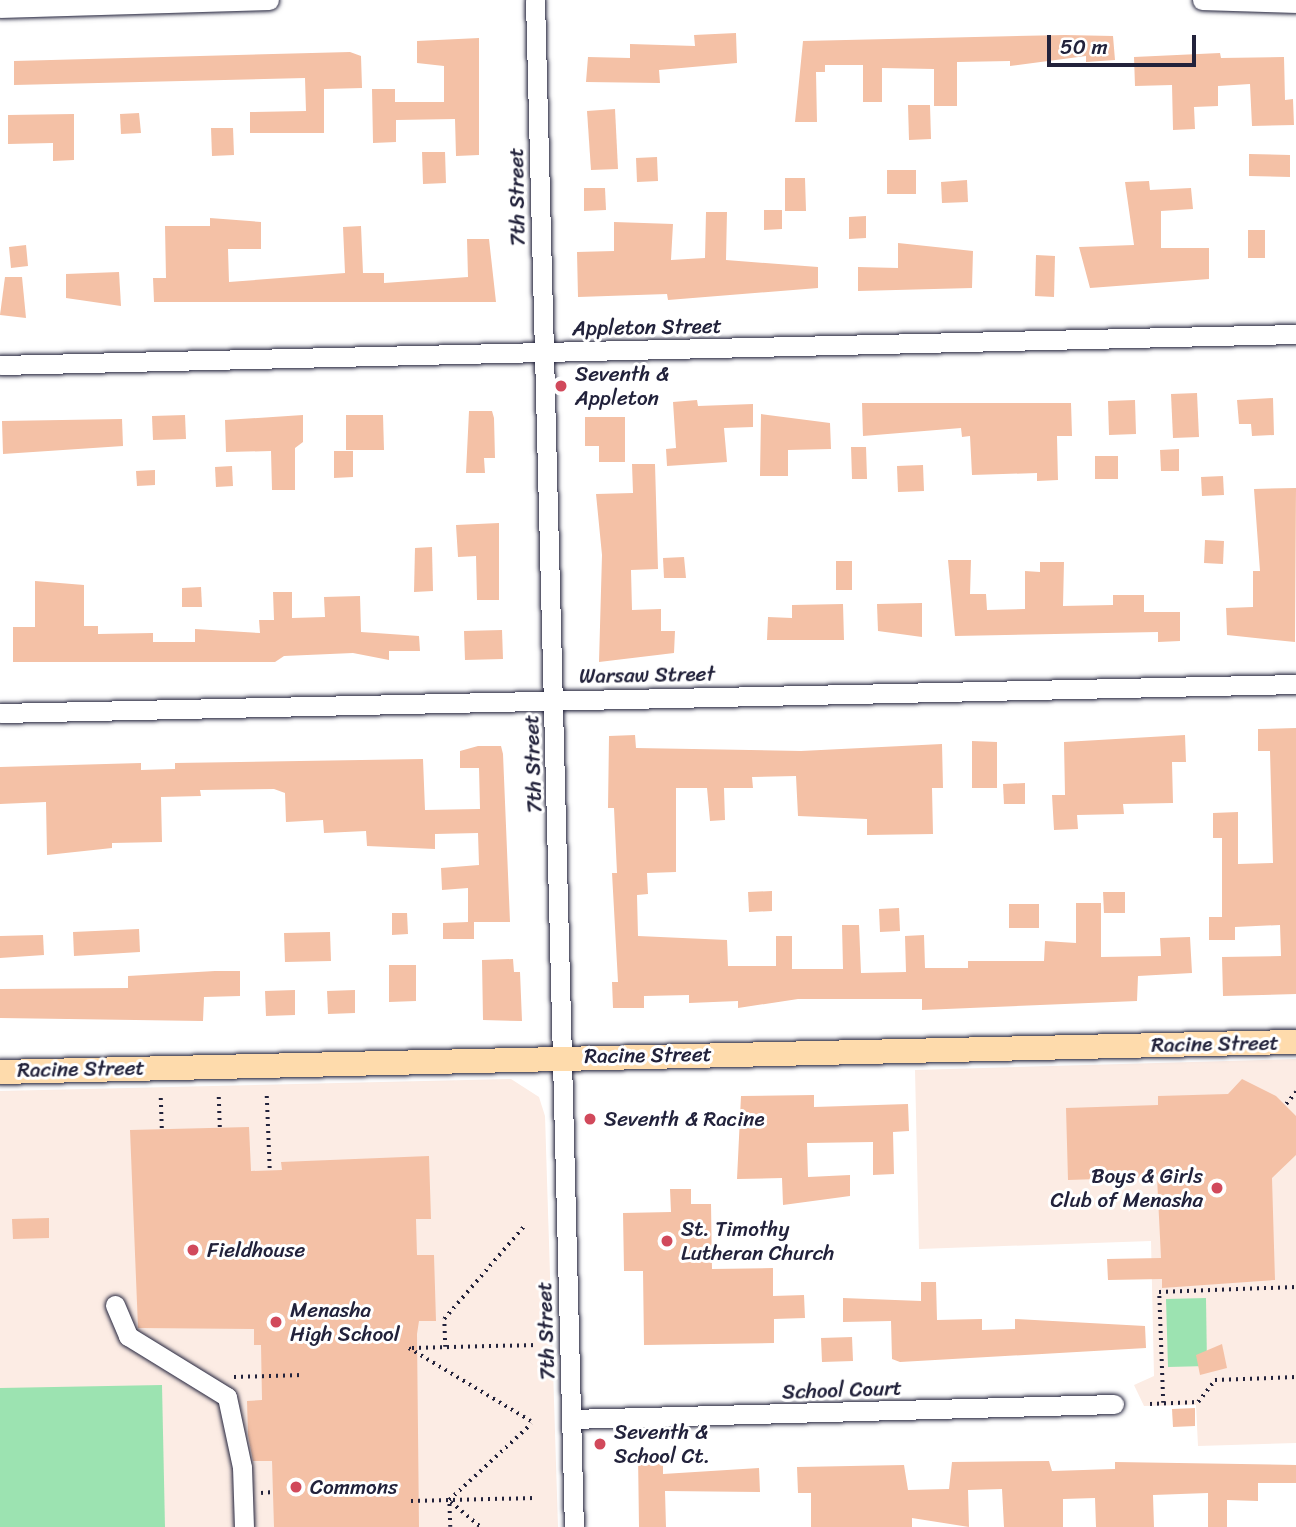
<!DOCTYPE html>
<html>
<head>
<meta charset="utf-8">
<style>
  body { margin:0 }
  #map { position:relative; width:1296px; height:1527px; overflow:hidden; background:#fff; font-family:Sriracha,sans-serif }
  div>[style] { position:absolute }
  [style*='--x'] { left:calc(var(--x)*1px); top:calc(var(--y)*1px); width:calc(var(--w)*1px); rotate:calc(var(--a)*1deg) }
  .built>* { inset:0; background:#fcece4 }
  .green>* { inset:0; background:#9ce3b1 }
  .building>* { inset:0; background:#f4c1a6 }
  .path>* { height:3.5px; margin-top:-1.75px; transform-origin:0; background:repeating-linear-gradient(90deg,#22223b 0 2px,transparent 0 7px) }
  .roads { filter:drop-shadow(0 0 2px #22223b) drop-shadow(0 0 2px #22223b) }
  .minor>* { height:19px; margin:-9.5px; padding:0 9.5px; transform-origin:9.5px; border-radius:9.5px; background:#fff }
  .major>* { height:24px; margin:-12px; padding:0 12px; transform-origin:12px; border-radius:12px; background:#fedbac }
  .dots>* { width:19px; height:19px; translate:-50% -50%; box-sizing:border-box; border:4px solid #fff; border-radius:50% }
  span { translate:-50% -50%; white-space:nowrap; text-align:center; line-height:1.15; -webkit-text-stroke:6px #fff; paint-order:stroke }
  .street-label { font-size:21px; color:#22223b }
  .poi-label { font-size:21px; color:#22223b }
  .left { translate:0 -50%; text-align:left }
  .right { translate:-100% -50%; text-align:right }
  .scale { position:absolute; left:1047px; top:35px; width:149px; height:32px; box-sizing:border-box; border:4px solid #22223b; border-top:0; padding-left:9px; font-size:21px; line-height:24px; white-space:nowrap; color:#22223b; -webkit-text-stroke:5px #fff; paint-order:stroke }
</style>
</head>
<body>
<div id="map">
  <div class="built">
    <i style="clip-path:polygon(1296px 1059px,1296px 1443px,1198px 1446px,1196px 1405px,1144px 1406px,1134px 1385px,1154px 1376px,1151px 1241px,919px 1249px,915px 1070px)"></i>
    <i style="clip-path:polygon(511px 1079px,539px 1097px,545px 1116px,558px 1527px,0 1527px,0 1091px)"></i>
  </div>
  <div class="green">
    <i style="clip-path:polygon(1206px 1298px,1207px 1366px,1168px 1367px,1166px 1299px)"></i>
    <i style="clip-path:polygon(162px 1385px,165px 1527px,0 1527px,0 1388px)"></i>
  </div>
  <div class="building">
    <i style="clip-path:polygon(736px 33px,737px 63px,659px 70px,660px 83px,586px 82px,588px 57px,630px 58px,630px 44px,695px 46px,694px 35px)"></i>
    <i style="clip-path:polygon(1065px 35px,1113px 36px,1115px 60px,1086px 62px,1086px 56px,1010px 66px,1010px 61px,957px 62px,957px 106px,934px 106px,934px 69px,882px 68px,882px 102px,863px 102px,863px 65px,825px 65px,825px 72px,816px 72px,817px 122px,795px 122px,803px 41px)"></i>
    <i style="clip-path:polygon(479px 38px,479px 155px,456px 156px,455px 119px,396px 120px,396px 142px,373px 143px,372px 89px,395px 89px,395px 102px,444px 102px,444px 66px,417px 63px,417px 41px)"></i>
    <i style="clip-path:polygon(350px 52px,361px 56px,362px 88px,324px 89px,324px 133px,250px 133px,250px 112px,306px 111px,305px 78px,14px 85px,14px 61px)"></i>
    <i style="clip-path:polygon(1220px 53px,1221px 58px,1284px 57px,1285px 100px,1293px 99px,1294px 125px,1252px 126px,1250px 84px,1218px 86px,1218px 106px,1194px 107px,1195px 129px,1173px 130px,1172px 85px,1135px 86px,1134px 57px)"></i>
    <i style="clip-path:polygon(908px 105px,930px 105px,931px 139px,909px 140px)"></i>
    <i style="clip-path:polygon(615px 109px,618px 169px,591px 170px,587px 111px)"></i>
    <i style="clip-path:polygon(139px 113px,141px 133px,121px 134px,120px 114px)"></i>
    <i style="clip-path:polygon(74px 114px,74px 160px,53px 161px,53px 143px,8px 144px,8px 115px)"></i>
    <i style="clip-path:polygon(211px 128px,233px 128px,234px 155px,212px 156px)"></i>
    <i style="clip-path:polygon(422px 152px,445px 152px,446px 183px,423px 184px)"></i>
    <i style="clip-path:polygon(1249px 154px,1290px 155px,1290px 177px,1249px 176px)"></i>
    <i style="clip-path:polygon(657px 157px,658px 181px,637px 182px,636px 158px)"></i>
    <i style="clip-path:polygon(887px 170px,916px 170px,916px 194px,887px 194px)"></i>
    <i style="clip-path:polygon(785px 178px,805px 178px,806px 211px,785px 211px)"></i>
    <i style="clip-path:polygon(967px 180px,968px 202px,942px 203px,941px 182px)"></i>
    <i style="clip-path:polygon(1149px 181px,1150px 190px,1191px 188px,1193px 209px,1161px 211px,1161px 248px,1209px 248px,1209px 279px,1090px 288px,1079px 247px,1134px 245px,1125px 182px)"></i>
    <i style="clip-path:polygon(584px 188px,605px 188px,606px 210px,584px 211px)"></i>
    <i style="clip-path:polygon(764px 210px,782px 210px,782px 229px,764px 230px)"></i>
    <i style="clip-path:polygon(706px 212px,727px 212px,726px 260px,818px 267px,818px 288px,668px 300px,667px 294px,578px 297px,577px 252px,614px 251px,614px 222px,673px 224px,671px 260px,705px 258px)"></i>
    <i style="clip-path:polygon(866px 216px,866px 238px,849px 239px,849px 217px)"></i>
    <i style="clip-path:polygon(210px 218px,261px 222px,261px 249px,228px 249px,229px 282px,345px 273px,343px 227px,361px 226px,363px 273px,384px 273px,384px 283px,468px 277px,467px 239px,489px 239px,496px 302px,154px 302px,153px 278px,166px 278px,165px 226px,210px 226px)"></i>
    <i style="clip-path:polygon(1248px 230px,1265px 230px,1265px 258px,1248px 258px)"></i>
    <i style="clip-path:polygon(898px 243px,973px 251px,972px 288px,858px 291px,858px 267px,898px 268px)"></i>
    <i style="clip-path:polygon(26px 245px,28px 266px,11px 268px,9px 247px)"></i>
    <i style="clip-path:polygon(1036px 255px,1055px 256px,1054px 297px,1035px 296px)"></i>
    <i style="clip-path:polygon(119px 272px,121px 306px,66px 298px,66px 274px)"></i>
    <i style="clip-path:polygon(5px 277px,22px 277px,26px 318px,0 315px)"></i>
    <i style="clip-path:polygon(1197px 393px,1199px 437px,1173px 438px,1171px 394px)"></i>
    <i style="clip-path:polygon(1273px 398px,1274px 435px,1252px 436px,1251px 424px,1239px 424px,1237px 400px)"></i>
    <i style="clip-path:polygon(697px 400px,698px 406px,753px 404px,753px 427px,724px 428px,727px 462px,667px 466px,666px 449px,676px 448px,673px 402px)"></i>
    <i style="clip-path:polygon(1135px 400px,1136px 434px,1109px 435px,1108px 401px)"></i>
    <i style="clip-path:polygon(862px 403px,1071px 403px,1072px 436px,1057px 436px,1058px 480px,1037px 481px,1037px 473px,972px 475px,970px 436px,962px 437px,961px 428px,863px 436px)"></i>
    <i style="clip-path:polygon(469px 411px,492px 411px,494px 418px,495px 458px,484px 458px,485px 473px,466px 473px)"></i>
    <i style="clip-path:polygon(761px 414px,830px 423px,831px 449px,788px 450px,788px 476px,760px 476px)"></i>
    <i style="clip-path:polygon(185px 415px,186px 439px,153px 440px,152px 416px)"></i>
    <i style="clip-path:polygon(303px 415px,303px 442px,295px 448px,295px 490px,272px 490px,271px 451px,226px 452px,225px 420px)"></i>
    <i style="clip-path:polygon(346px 415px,383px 415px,384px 450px,346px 450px)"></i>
    <i style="clip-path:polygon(585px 417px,625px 417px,625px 462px,599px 462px,599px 446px,585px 446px)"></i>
    <i style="clip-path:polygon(122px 419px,123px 446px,3px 454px,2px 421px)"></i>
    <i style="clip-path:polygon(851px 447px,866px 447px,867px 479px,852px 479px)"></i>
    <i style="clip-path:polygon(1179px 449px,1179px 471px,1161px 471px,1160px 450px)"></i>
    <i style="clip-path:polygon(334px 451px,353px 451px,353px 477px,334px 478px)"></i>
    <i style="clip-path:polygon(1095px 456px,1118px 456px,1118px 479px,1095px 479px)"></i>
    <i style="clip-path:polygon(632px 464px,655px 464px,658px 569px,631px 570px,632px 610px,661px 609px,661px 631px,675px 631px,674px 653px,599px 662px,602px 555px,596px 494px,633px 493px)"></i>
    <i style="clip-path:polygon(923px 465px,924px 491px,898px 492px,897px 466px)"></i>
    <i style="clip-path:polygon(232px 466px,233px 486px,216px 487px,215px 467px)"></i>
    <i style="clip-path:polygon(155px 470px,155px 485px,137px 486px,136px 471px)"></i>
    <i style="clip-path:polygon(1223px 476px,1224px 495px,1202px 496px,1201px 477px)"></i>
    <i style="clip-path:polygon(1296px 488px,1295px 642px,1227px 635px,1226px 608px,1253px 607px,1253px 571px,1260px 571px,1254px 489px)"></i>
    <i style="clip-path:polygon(499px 523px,499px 600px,477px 600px,476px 556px,458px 557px,456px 525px)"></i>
    <i style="clip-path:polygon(1205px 540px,1224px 541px,1223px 564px,1204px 563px)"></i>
    <i style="clip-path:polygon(432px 547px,433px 591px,414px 592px,415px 548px)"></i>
    <i style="clip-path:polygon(684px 557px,686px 578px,664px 578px,663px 558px)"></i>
    <i style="clip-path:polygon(948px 560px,971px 560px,970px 594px,986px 594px,987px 610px,1025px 609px,1025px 571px,1040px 572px,1040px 562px,1064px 562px,1063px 606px,1113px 605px,1113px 595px,1144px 595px,1144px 612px,1180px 612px,1180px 641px,1158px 642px,1158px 632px,955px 636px)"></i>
    <i style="clip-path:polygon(836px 561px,852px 561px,852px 590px,836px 590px)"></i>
    <i style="clip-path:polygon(35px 581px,84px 585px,84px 626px,98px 626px,98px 634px,153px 633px,153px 642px,195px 642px,195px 629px,260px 633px,259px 620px,274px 620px,273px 592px,292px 592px,292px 618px,325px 617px,324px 597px,360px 596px,361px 632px,419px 636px,420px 651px,389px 651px,389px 660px,353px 653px,284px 656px,275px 662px,13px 662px,13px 627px,35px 627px)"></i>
    <i style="clip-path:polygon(201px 587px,202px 607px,182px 607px,182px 588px)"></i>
    <i style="clip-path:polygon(922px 603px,922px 637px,878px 631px,877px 604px)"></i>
    <i style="clip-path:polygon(843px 604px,844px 640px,767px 640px,768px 617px,792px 618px,792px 605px)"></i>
    <i style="clip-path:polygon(502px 630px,503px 659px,465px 660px,464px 631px)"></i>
    <i style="clip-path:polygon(1296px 728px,1296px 994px,1223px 996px,1222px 957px,1281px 956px,1280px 925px,1235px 927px,1235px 940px,1209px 940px,1209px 917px,1222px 917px,1222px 838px,1213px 838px,1213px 813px,1238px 812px,1238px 864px,1273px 863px,1270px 751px,1258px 751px,1258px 729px)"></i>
    <i style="clip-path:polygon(635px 735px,636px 748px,801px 751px,942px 744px,943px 788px,932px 788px,933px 834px,867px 835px,867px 819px,798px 816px,796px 776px,752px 777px,753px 788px,724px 788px,725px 820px,710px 821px,707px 788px,676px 788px,676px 872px,647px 873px,648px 894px,637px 895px,638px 936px,727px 940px,728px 966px,776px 966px,776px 936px,792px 936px,792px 969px,843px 969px,842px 925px,859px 925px,861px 973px,906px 972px,905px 936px,924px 935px,925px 968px,968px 968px,968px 961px,1044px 961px,1045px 941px,1076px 943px,1076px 903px,1101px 903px,1101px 957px,1161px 956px,1160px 938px,1190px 937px,1192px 973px,1138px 976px,1137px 1001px,922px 1010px,922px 999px,798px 999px,738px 1008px,738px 1001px,689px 1003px,689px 995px,644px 996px,644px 1008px,613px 1008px,612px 982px,618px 982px,612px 873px,617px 873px,614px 808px,608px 808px,609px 736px)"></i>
    <i style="clip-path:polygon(1185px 735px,1186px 762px,1172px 762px,1173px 803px,1123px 804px,1124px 814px,1077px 815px,1078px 829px,1054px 830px,1052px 795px,1065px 795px,1064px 742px)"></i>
    <i style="clip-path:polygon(972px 741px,997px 742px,997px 788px,972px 788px)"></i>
    <i style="clip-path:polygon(478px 746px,501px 746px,503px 754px,510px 922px,474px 922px,474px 939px,443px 939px,443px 923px,468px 922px,468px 888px,442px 890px,441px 868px,479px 865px,478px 833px,435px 834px,435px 849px,367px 846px,366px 831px,324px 833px,323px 820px,286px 822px,285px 793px,274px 789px,200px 790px,201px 796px,161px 797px,162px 842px,112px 843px,112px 848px,47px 855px,46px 802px,0 804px,0 767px,141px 763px,141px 770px,175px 769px,175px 763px,423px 759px,425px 810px,480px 809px,479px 768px,460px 768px,460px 751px)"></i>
    <i style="clip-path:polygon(1025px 783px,1025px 804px,1004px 804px,1003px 784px)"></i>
    <i style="clip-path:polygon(772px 891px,772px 911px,749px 912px,748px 892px)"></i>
    <i style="clip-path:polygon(1103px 892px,1125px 892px,1125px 913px,1104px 913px)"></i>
    <i style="clip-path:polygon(1009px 904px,1039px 904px,1039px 928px,1009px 928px)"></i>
    <i style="clip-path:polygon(899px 908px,900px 931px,880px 932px,879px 909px)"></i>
    <i style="clip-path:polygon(392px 913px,407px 913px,408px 934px,392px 935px)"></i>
    <i style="clip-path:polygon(139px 929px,140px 952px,74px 956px,73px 932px)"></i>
    <i style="clip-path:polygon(330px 932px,331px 961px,285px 962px,284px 933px)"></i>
    <i style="clip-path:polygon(43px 935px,44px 955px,0 958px,0 936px)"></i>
    <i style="clip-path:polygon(513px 959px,514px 972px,520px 972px,522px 1021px,483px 1020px,482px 960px)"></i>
    <i style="clip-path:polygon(389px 965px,416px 965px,416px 1001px,389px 1002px)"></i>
    <i style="clip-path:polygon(215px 971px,240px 971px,240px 996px,204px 997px,203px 1021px,0 1018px,0 989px,128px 988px,128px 976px)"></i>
    <i style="clip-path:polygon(295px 990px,295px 1015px,266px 1016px,265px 991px)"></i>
    <i style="clip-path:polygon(355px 990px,355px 1013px,328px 1014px,327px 991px)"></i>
    <i style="clip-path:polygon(1242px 1079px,1276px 1096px,1296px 1116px,1296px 1155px,1272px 1178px,1275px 1280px,1162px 1288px,1162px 1279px,1108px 1280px,1107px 1259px,1161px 1258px,1157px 1177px,1068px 1180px,1066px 1108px,1158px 1105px,1158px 1096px,1228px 1094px)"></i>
    <i style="clip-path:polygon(814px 1095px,814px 1107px,908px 1104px,909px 1131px,893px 1132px,894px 1174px,873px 1175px,873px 1142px,807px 1143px,808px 1177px,850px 1175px,850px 1196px,783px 1205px,782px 1178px,737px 1179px,741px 1096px)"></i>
    <i style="clip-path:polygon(249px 1127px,251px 1171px,282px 1170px,281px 1162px,429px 1156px,431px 1219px,416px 1219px,417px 1255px,434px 1255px,436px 1321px,419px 1321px,417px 1334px,419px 1527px,274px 1527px,272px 1461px,253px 1461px,248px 1435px,247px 1401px,262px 1400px,261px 1345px,254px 1345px,254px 1329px,138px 1328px,130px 1130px)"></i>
    <i style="clip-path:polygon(670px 1189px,691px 1189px,691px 1204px,711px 1204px,712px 1269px,773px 1268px,773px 1296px,804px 1295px,805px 1318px,774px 1319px,774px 1343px,644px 1345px,643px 1271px,624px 1271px,623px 1213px,671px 1212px)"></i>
    <i style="clip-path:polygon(49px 1218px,49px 1238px,13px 1239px,12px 1219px)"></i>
    <i style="clip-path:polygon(921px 1282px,936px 1282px,937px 1320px,982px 1319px,982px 1330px,1015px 1329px,1015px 1319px,1145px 1326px,1146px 1348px,900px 1362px,892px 1359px,891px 1321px,843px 1322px,843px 1298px,921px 1301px)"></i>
    <i style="clip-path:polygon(852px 1337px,853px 1361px,822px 1362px,821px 1338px)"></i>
    <i style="clip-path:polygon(1222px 1344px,1227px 1368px,1200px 1375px,1196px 1355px)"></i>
    <i style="clip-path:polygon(1195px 1408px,1195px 1426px,1173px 1427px,1172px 1409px)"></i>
    <i style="clip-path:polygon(638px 1454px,663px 1454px,663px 1474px,759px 1468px,760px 1492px,665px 1491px,666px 1527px,639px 1527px)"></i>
    <i style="clip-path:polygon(1049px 1461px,1052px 1471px,1115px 1469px,1115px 1462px,1296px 1465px,1296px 1483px,1258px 1483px,1258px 1501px,1227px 1500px,1227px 1527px,1208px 1527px,1208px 1493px,1153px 1495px,1154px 1527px,1096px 1527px,1095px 1498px,1063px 1499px,1063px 1527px,1004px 1527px,1002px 1489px,968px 1490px,969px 1527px,912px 1518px,912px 1527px,811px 1527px,811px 1493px,798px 1493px,797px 1467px,904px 1465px,908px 1490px,949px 1489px,952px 1462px)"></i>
  </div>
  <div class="path">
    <i style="--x:267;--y:1096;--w:75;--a:87.7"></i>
    <i style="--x:219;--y:1097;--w:31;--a:88"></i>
    <i style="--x:161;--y:1098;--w:31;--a:88"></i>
    <i style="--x:1286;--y:1104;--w:16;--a:-50"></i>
    <i style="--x:445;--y:1347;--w:28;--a:-92"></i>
    <i style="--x:444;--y:1319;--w:124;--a:-49.2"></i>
    <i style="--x:409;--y:1348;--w:142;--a:30.9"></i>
    <i style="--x:412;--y:1348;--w:125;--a:-1.4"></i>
    <i style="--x:234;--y:1377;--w:68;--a:-1.7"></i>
    <i style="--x:1163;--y:1403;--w:111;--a:-92.1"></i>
    <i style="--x:1159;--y:1292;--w:137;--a:-2.1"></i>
    <i style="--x:1150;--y:1404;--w:48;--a:-2.4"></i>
    <i style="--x:1198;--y:1402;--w:28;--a:-52"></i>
    <i style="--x:1215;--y:1380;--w:81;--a:-2.1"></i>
    <i style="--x:261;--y:1493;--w:12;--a:-5"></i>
    <i style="--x:411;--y:1501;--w:123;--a:-1.4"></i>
    <i style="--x:451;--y:1502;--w:39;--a:40"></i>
    <i style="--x:450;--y:1527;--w:27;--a:-92"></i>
    <i style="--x:449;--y:1500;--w:112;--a:-42.8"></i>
  </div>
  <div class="roads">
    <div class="minor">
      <i style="--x:535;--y:0;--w:1527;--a:88.54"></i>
      <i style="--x:1202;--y:0;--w:94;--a:1.8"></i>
      <i style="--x:0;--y:8;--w:269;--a:-1.7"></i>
      <i style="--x:0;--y:365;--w:1296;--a:-1.37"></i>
      <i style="--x:0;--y:713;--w:1296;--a:-1.28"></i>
      <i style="--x:115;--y:1305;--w:34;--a:67"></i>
      <i style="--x:128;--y:1336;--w:116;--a:31.6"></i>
      <i style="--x:227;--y:1397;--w:72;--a:77.9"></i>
      <i style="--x:242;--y:1467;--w:60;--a:88.1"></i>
      <i style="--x:571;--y:1419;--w:543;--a:-1.58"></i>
    </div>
    <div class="major">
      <i style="--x:0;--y:1072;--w:1296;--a:-1.33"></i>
    </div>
  </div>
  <div class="dots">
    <i style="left:561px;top:386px;background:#d1495b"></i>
    <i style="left:590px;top:1119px;background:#d1495b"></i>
    <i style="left:1217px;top:1188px;background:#d1495b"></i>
    <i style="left:667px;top:1241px;background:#d1495b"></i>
    <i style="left:193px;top:1250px;background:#d1495b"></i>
    <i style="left:276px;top:1322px;background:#d1495b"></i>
    <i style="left:600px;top:1444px;background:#d1495b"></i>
    <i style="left:296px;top:1487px;background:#d1495b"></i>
  </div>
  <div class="street-label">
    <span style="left:517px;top:197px;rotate:-91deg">7th Street</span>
    <span style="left:647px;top:327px;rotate:-1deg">Appleton Street</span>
    <span style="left:647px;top:675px;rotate:-1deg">Warsaw Street</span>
    <span style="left:533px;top:764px;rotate:-92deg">7th Street</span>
    <span style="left:1215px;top:1044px;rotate:-1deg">Racine Street</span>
    <span style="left:648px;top:1055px;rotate:-1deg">Racine Street</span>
    <span style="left:81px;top:1069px;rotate:-1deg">Racine Street</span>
    <span style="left:546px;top:1331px;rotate:-92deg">7th Street</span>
    <span style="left:842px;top:1390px;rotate:-2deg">School Court</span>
  </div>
  <div class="poi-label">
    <span class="left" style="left:575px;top:386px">Seventh &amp;<br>Appleton</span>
    <span class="left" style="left:604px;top:1119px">Seventh &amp; Racine</span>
    <span class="right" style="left:1203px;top:1188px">Boys &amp; Girls<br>Club of Menasha</span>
    <span class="left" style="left:681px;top:1241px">St. Timothy<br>Lutheran Church</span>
    <span class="left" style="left:207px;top:1250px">Fieldhouse</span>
    <span class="left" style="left:290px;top:1322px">Menasha<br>High School</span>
    <span class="left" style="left:614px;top:1444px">Seventh &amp;<br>School Ct.</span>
    <span class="left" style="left:310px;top:1487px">Commons</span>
  </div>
  <div class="scale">50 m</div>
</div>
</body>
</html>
